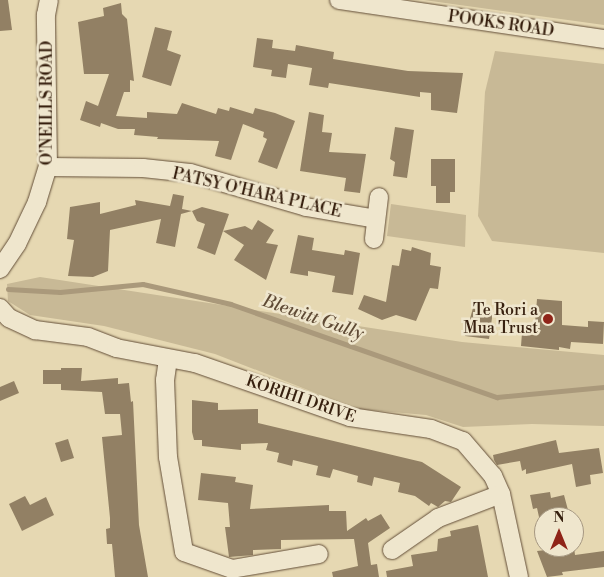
<!DOCTYPE html>
<html>
<head>
<meta charset="utf-8">
<style>
  body { margin:0 }
  #map { position:relative; width:604px; height:577px; overflow:hidden; background:#e6d8b2; font-family:"Libre Bodoni",serif }
  div>[style] { position:absolute }
  [style*='--x'] { left:calc(var(--x)*1px); top:calc(var(--y)*1px); width:calc(var(--w)*1px); rotate:calc(var(--a)*1deg) }
  .green>* { inset:0; background:#c8b996 }
  .stream>* { height:4.5px; margin:-2.25px; padding:0 2.25px; transform-origin:2.25px; border-radius:2.25px; background:#aa997b }
  .building>* { inset:0; background:#928064 }
  .roads { filter:drop-shadow(0 0 1px #634e38) drop-shadow(0 0 1px #634e38) }
  .minor>* { height:18px; margin:-9px; padding:0 9px; transform-origin:9px; border-radius:9px; background:#efe6cd }
  .dots>* { width:14px; height:14px; translate:-50% -50%; box-sizing:border-box; border:2px solid #efe6cd; border-radius:50% }
  span { translate:-50% -50%; white-space:nowrap; text-align:center; line-height:1.15; -webkit-text-stroke:5px #efe6cd; paint-order:stroke }
  .street-label { font-size:16px; color:#37200f }
  .poi-label { font-size:16px; color:#37200f }
  .right { translate:-100% -50%; text-align:right }
  .water-label { font-size:18px; color:#5f4a35; font-style:italic }
  .north { position:absolute; left:534px; top:507px; width:50px; height:50px; box-sizing:border-box; background:#efe6cd; border:1px solid #a59781; border-radius:50%; rotate:0deg; font-size:14px; font-weight:700; line-height:20px; text-align:center; color:#37200f }
  .north::after { content:''; display:block; margin:auto; width:18px; height:22px; background:#8f2418; clip-path:polygon(50% 0,100% 100%,50% 72%,0 100%) }
</style>
</head>
<body>
<div id="map">
  <div class="green">
    <i style="clip-path:polygon(424px 0,604px 0,604px 25px)"></i>
    <i style="clip-path:polygon(495px 51px,604px 64px,604px 253px,492px 241px,478px 216px,485px 92px)"></i>
    <i style="clip-path:polygon(391px 204px,466px 215px,465px 247px,387px 236px)"></i>
    <i style="clip-path:polygon(40px 277px,462px 342px,604px 355px,604px 426px,532px 424px,463px 427px,426px 415px,357px 409px,215px 354px,104px 326px,30px 315px,8px 301px,7px 284px)"></i>
  </div>
  <div class="stream">
    <i style="--x:8;--y:289;--w:52;--a:3.3"></i>
    <i style="--x:60;--y:292;--w:83;--a:-5.5"></i>
    <i style="--x:143;--y:284;--w:90;--a:12.8"></i>
    <i style="--x:231;--y:304;--w:282;--a:19.3"></i>
    <i style="--x:497;--y:397;--w:107;--a:-5.3"></i>
  </div>
  <div class="building">
    <i style="clip-path:polygon(0 0,8px 0,12px 30px,0 31px)"></i>
    <i style="clip-path:polygon(121px 3px,122px 14px,127px 19px,134px 81px,130px 80px,130px 92px,124px 92px,116px 116px,147px 118px,147px 112px,177px 114px,182px 103px,216px 114px,218px 108px,229px 111px,230px 107px,253px 114px,255px 108px,275px 113px,295px 121px,277px 169px,258px 162px,267px 139px,263px 137px,264px 132px,243px 124px,231px 160px,215px 156px,219px 141px,157px 139px,158px 137px,134px 135px,135px 129px,118px 129px,101px 123px,100px 127px,80px 120px,86px 101px,98px 106px,109px 74px,84px 74px,78px 22px,104px 16px,103px 8px)"></i>
    <i style="clip-path:polygon(155px 27px,172px 31px,167px 50px,181px 55px,171px 86px,142px 77px)"></i>
    <i style="clip-path:polygon(257px 38px,273px 40px,272px 48px,295px 51px,296px 45px,334px 52px,333px 59px,408px 71px,463px 73px,457px 113px,431px 110px,431px 93px,420px 92px,420px 97px,329px 83px,328px 88px,309px 85px,312px 68px,288px 64px,286px 78px,271px 76px,272px 70px,253px 67px)"></i>
    <i style="clip-path:polygon(309px 112px,324px 115px,322px 132px,332px 133px,329px 152px,366px 154px,360px 193px,344px 191px,346px 178px,300px 171px)"></i>
    <i style="clip-path:polygon(395px 127px,414px 130px,407px 178px,393px 176px,395px 162px,390px 159px)"></i>
    <i style="clip-path:polygon(431px 159px,455px 159px,455px 192px,450px 192px,450px 203px,436px 203px,436px 186px,431px 186px)"></i>
    <i style="clip-path:polygon(173px 194px,184px 196px,182px 209px,192px 211px,181px 214px,175px 247px,156px 243px,161px 219px,110px 230px,108px 271px,93px 277px,68px 276px,74px 240px,67px 239px,70px 207px,100px 202px,100px 214px,136px 205px,135px 200px,170px 206px)"></i>
    <i style="clip-path:polygon(202px 207px,229px 214px,223px 231px,245px 226px,252px 230px,258px 220px,274px 230px,266px 243px,278px 245px,266px 280px,234px 260px,244px 245px,223px 231px,215px 255px,197px 248px,205px 224px,197px 221px,192px 211px)"></i>
    <i style="clip-path:polygon(298px 235px,314px 238px,312px 250px,344px 255px,345px 250px,360px 253px,353px 295px,332px 292px,335px 276px,308px 271px,308px 276px,290px 273px)"></i>
    <i style="clip-path:polygon(412px 247px,431px 253px,430px 265px,441px 267px,438px 289px,430px 288px,416px 321px,396px 315px,382px 320px,358px 309px,364px 295px,386px 302px,392px 265px,399px 266px,402px 249px,411px 251px)"></i>
    <i style="clip-path:polygon(537px 299px,562px 301px,562px 325px,588px 327px,588px 321px,604px 322px,603px 344px,571px 342px,570px 349px,559px 347px,559px 350px,521px 346px,522px 333px,534px 335px)"></i>
    <i style="clip-path:polygon(473px 308px,493px 311px,489px 339px,465px 336px)"></i>
    <i style="clip-path:polygon(61px 368px,82px 368px,81px 381px,118px 378px,118px 384px,129px 383px,131px 402px,133px 401px,139px 525px,148px 577px,115px 577px,112px 544px,107px 544px,106px 529px,110px 528px,110px 518px,102px 437px,122px 435px,120px 414px,105px 414px,102px 392px,61px 390px,61px 384px,43px 384px,43px 370px,61px 370px)"></i>
    <i style="clip-path:polygon(14px 381px,19px 393px,0 401px,0 387px)"></i>
    <i style="clip-path:polygon(192px 400px,218px 403px,218px 410px,258px 409px,258px 423px,422px 462px,461px 487px,451px 502px,445px 501px,438px 507px,431px 503px,429px 506px,415px 496px,398px 492px,400px 483px,374px 477px,372px 486px,357px 482px,358px 476px,333px 469px,330px 478px,316px 475px,318px 466px,293px 460px,292px 466px,277px 462px,279px 453px,266px 450px,268px 443px,241px 444px,241px 450px,202px 446px,202px 440px,194px 440px,192px 432px)"></i>
    <i style="clip-path:polygon(68px 439px,74px 458px,61px 462px,55px 443px)"></i>
    <i style="clip-path:polygon(556px 440px,559px 453px,599px 448px,603px 473px,590px 475px,591px 484px,576px 487px,572px 464px,526px 474px,526px 469px,522px 471px,520px 461px,497px 465px,494px 460px,493px 455px)"></i>
    <i style="clip-path:polygon(201px 473px,236px 477px,235px 482px,253px 485px,250px 509px,329px 505px,329px 511px,346px 511px,347px 531px,366px 518px,368px 521px,381px 514px,390px 528px,368px 543px,371px 565px,377px 564px,379px 577px,333px 577px,332px 572px,358px 566px,354px 539px,281px 540px,281px 549px,253px 550px,253px 555px,229px 557px,225px 527px,230px 527px,228px 503px,198px 500px)"></i>
    <i style="clip-path:polygon(550px 492px,551px 498px,564px 495px,568px 510px,554px 513px,555px 517px,539px 517px,537px 508px,533px 509px,530px 495px)"></i>
    <i style="clip-path:polygon(25px 496px,30px 505px,46px 497px,54px 515px,22px 531px,9px 504px)"></i>
    <i style="clip-path:polygon(478px 525px,488px 577px,387px 577px,386px 571px,413px 566px,411px 555px,437px 551px,438px 539px,451px 536px,450px 531px)"></i>
    <i style="clip-path:polygon(574px 547px,575px 555px,604px 551px,604px 567px,562px 572px,563px 575px,547px 577px,537px 551px)"></i>
  </div>
  <div class="roads">
    <div class="minor">
      <i style="--x:339;--y:0;--w:268;--a:8.4"></i>
      <i style="--x:48;--y:167;--w:95;--a:0.6"></i>
      <i style="--x:143;--y:168;--w:47;--a:6.1"></i>
      <i style="--x:190;--y:173;--w:121;--a:16.3"></i>
      <i style="--x:306;--y:207;--w:71;--a:9.7"></i>
      <i style="--x:374;--y:239;--w:42;--a:-83.2"></i>
      <i style="--x:0;--y:269;--w:30;--a:-56"></i>
      <i style="--x:17;--y:244;--w:47;--a:-64.5"></i>
      <i style="--x:37;--y:202;--w:37;--a:-73"></i>
      <i style="--x:48;--y:167;--w:152;--a:-90.8"></i>
      <i style="--x:46;--y:15;--w:15;--a:-79"></i>
      <i style="--x:0;--y:308;--w:13;--a:48"></i>
      <i style="--x:9;--y:318;--w:29;--a:25"></i>
      <i style="--x:35;--y:330;--w:53;--a:7.5"></i>
      <i style="--x:88;--y:337;--w:30;--a:21"></i>
      <i style="--x:116;--y:348;--w:80;--a:10.8"></i>
      <i style="--x:195;--y:363;--w:164;--a:19.2"></i>
      <i style="--x:350;--y:417;--w:82;--a:8.4"></i>
      <i style="--x:431;--y:429;--w:34;--a:21"></i>
      <i style="--x:463;--y:441;--w:46;--a:49.4"></i>
      <i style="--x:493;--y:476;--w:20;--a:66"></i>
      <i style="--x:501;--y:494;--w:85;--a:77.8"></i>
      <i style="--x:168;--y:359;--w:21;--a:98"></i>
      <i style="--x:165;--y:380;--w:77;--a:87.8"></i>
      <i style="--x:168;--y:457;--w:96;--a:80.4"></i>
      <i style="--x:184;--y:552;--w:51;--a:19.5"></i>
      <i style="--x:232;--y:569;--w:88;--a:-9.8"></i>
      <i style="--x:392;--y:550;--w:56;--a:-34.8"></i>
      <i style="--x:438;--y:518;--w:67;--a:-20.9"></i>
    </div>
  </div>
  <div class="dots">
    <i style="left:548px;top:319px;background:#8f2418"></i>
  </div>
  <div class="street-label">
    <span style="left:501px;top:24px;rotate:8deg">POOKS ROAD</span>
    <span style="left:47px;top:103px;rotate:-90deg">O'NEILLS ROAD</span>
    <span style="left:257px;top:193px;rotate:13deg">PATSY O'HARA PLACE</span>
    <span style="left:301px;top:399px;rotate:19deg">KORIHI DRIVE</span>
  </div>
  <div class="poi-label">
    <span class="right" style="left:538px;top:319px">Te Rori a<br>Mua Trust</span>
  </div>
  <div class="water-label">
    <span style="left:313px;top:318px;rotate:19deg">Blewitt Gully</span>
  </div>
  <div class="north">N</div>
</div>
</body>
</html>
